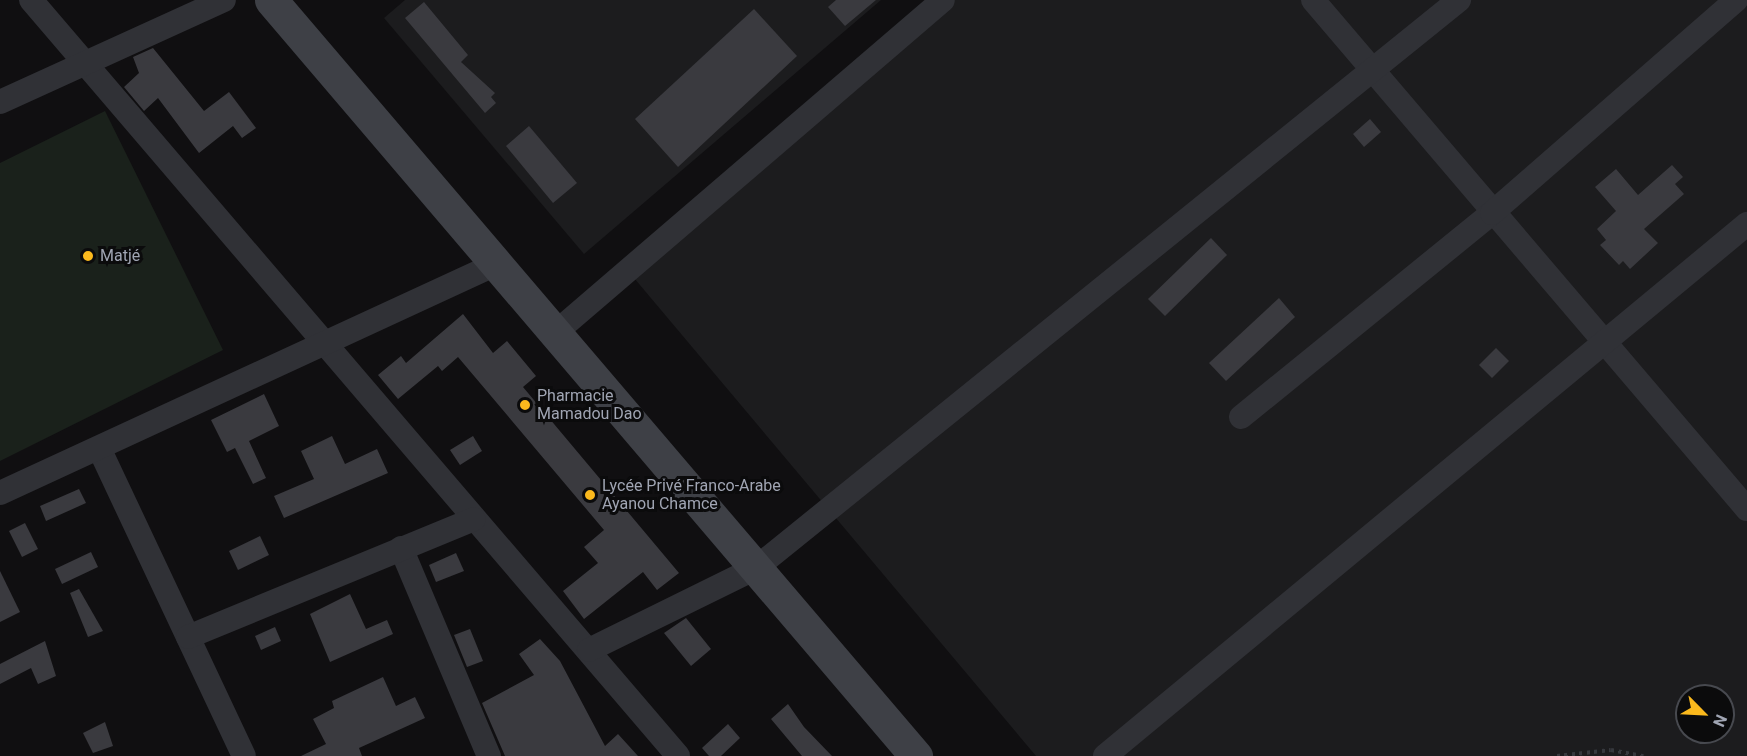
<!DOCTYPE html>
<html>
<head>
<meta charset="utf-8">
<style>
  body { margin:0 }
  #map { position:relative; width:1747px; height:756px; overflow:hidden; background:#100f11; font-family:Roboto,sans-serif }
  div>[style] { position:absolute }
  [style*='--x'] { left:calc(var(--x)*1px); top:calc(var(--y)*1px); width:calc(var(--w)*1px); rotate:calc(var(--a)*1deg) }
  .built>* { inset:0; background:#1c1c1e }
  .green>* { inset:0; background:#1a211b }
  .building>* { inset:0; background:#3a3a3f }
  .path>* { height:4px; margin-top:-2px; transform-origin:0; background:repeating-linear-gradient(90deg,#36383d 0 3px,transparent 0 7.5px) }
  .street>* { height:24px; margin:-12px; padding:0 12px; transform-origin:12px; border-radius:12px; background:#303136 }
  .secondary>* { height:33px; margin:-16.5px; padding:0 16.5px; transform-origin:16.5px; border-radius:16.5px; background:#3e4046 }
  .dots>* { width:16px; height:16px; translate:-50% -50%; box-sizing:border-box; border:3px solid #0b0b0c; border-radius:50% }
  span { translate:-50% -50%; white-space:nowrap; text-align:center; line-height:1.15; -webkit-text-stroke:6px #0b0b0c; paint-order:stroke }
  .poi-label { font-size:16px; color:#a0a5b3 }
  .left { translate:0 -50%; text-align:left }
  .north { position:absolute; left:1675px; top:684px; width:60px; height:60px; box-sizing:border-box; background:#0b0b0c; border:2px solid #47494f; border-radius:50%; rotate:114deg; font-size:16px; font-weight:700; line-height:24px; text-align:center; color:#a0a5b3 }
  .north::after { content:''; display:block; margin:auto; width:21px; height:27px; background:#fbb91d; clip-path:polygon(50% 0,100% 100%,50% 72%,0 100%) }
</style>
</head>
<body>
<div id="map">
  <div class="built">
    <i style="clip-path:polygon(405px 0,881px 0,584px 254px,384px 18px)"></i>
    <i style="clip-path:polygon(evenodd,943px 0,1747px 0,1747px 756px,1036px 756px,629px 272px,943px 0,1687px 696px,1723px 696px,1723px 732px,1687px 732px,1687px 696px)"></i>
  </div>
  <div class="green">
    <i style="clip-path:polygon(105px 111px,223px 350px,0 461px,0 163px)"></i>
  </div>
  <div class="building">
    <i style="clip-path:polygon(836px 0,876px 0,845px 26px,828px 7px)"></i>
    <i style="clip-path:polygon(424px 2px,468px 55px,461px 62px,495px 93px,491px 97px,496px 103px,485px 113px,405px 18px)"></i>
    <i style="clip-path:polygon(754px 9px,797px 56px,678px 167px,635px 119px)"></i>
    <i style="clip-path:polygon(153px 48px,204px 111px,229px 92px,256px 128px,242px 138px,233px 126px,199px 153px,158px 98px,144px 111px,124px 87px,139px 73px,133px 57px)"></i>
    <i style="clip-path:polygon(1370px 119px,1381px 132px,1364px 147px,1353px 134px)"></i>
    <i style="clip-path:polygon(529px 126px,577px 183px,553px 203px,506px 146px)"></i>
    <i style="clip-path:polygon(1672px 165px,1683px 177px,1675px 184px,1684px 194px,1644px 229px,1658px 243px,1630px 269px,1623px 261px,1619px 265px,1600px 245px,1606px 240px,1597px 229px,1616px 211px,1595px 187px,1616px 169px,1638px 195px)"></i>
    <i style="clip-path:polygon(1211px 238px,1227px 255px,1165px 316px,1148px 299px)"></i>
    <i style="clip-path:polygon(1279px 298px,1295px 317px,1226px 381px,1209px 363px)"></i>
    <i style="clip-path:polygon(463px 314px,493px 353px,507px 341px,536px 376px,523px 387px,679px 573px,657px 590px,643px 572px,584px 619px,563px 591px,598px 563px,584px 547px,604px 530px,458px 357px,442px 371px,438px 366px,398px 399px,378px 375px,401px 356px,406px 363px)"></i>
    <i style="clip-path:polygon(1496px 348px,1509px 361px,1492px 378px,1479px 365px)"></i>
    <i style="clip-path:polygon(264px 394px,279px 426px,249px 441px,266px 478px,253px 484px,235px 448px,227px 452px,211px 420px)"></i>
    <i style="clip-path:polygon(332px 436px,345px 464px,377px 449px,388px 473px,284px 518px,274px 496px,314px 479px,301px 451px)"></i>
    <i style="clip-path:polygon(473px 436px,482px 451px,460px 465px,450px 450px)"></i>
    <i style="clip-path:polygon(79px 489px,86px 503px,46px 521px,40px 506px)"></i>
    <i style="clip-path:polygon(25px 523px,38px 549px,22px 557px,9px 531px)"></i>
    <i style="clip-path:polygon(260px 536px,269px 555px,238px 570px,229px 551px)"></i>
    <i style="clip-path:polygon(91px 552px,98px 567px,62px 584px,55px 569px)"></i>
    <i style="clip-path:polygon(456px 553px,464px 571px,436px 582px,429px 565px)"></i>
    <i style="clip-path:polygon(0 571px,20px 612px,0 622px)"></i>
    <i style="clip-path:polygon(79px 589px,103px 631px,88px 637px,70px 593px)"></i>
    <i style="clip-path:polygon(350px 594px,366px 629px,387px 620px,393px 634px,330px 662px,310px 614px)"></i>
    <i style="clip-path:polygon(686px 618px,711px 649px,691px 666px,664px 633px)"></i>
    <i style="clip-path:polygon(275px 627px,281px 641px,261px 650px,255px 636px)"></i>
    <i style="clip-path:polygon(470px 629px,483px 661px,467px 667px,454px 635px)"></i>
    <i style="clip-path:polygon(540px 639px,560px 661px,605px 746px,618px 734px,638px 756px,505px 756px,482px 703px,534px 675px,519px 654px)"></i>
    <i style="clip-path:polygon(45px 641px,56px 676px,38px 684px,31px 668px,0 684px,0 664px)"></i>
    <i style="clip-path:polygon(383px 677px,396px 706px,415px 697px,425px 718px,359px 748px,362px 756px,301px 756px,326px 744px,313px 719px,334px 708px,332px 701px)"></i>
    <i style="clip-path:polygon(788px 704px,804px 727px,832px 756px,802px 756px,771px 719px)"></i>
    <i style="clip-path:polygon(105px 722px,113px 746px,93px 753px,83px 733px)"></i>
    <i style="clip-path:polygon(728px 724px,740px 738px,721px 756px,709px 756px,702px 748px)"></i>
  </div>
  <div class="path">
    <i style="--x:1557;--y:756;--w:54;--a:-6.3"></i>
    <i style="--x:1611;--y:750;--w:33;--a:11"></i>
  </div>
  <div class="street">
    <i style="--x:31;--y:0;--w:995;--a:49.44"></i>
    <i style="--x:1313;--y:0;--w:669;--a:49.55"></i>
    <i style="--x:0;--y:102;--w:246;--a:-24.5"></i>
    <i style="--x:555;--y:333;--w:511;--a:-40.64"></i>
    <i style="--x:1241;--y:417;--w:323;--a:-39.1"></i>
    <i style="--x:1492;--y:213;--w:324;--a:-41.1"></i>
    <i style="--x:99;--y:448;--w:340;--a:64.8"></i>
    <i style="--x:0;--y:493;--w:546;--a:-24.78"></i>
    <i style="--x:401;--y:548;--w:226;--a:67.1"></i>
    <i style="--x:188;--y:637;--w:309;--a:-22.4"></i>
    <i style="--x:589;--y:650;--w:186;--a:-26.2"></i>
    <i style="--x:756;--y:568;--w:904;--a:-38.94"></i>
    <i style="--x:1105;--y:756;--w:834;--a:-39.65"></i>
  </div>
  <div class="secondary">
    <i style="--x:271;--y:0;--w:994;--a:49.53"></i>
  </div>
  <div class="dots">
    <i style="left:88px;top:256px;background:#fbb91d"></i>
    <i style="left:525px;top:405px;background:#fbb91d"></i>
    <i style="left:590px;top:495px;background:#fbb91d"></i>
  </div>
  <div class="poi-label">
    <span class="left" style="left:100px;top:256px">Matjé</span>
    <span class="left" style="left:537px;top:405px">Pharmacie<br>Mamadou Dao</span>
    <span class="left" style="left:602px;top:495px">Lycée Privé Franco-Arabe<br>Ayanou Chamce</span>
  </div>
  <div class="north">N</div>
</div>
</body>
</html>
